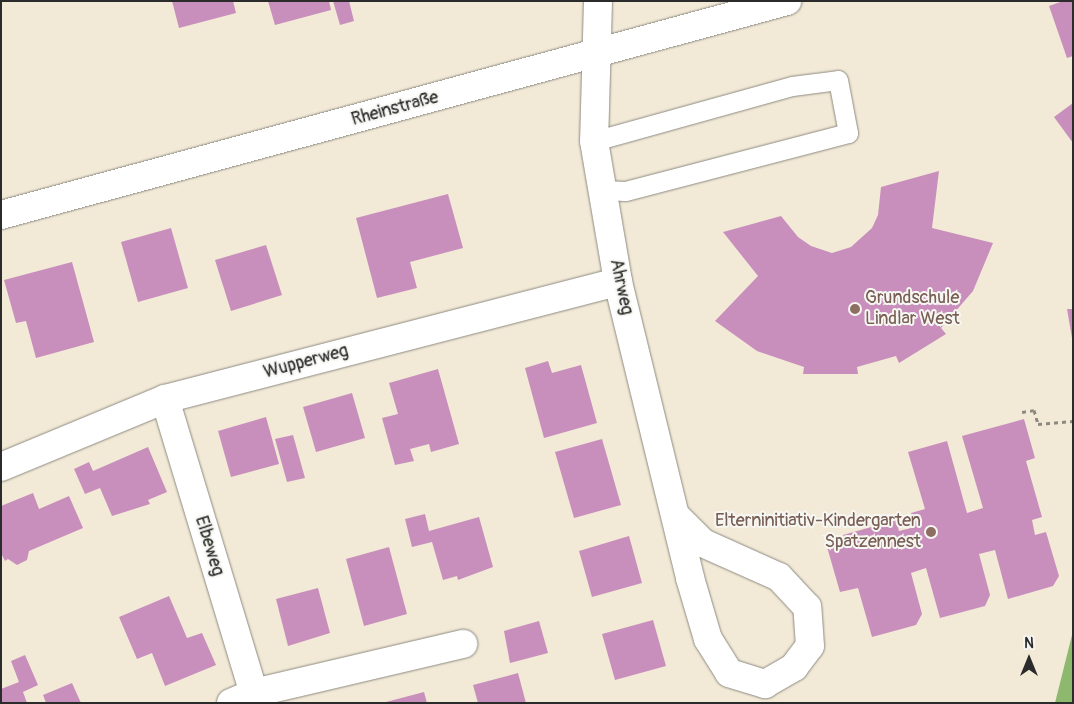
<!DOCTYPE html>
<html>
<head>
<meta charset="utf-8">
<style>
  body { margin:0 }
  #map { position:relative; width:1074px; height:704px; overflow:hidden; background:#f2ead7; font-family:Pangolin,sans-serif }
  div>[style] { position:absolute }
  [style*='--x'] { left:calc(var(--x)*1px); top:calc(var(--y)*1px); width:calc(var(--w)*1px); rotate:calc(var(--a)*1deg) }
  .forest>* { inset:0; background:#8db86e }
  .building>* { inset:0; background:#c98fbc }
  .path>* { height:3px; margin-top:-1.5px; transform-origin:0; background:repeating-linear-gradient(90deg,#8e8a81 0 4px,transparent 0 8px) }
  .roads { filter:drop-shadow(0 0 1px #8e8a81) drop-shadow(0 0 1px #8e8a81) }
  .lane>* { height:19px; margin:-9.5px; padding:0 9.5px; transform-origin:9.5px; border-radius:9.5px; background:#fff }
  .street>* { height:28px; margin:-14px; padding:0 14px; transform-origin:14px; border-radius:14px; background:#fff }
  .secondary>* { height:28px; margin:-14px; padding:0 14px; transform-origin:14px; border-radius:14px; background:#fff }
  .dots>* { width:14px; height:14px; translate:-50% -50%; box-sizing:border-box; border:2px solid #f6f6f2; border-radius:50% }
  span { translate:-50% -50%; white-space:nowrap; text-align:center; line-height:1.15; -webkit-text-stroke:4px #f6f6f2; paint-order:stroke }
  .street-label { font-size:18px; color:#2b2b2b }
  .education-label { font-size:18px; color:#785e54 }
  .left { translate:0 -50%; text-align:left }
  .right { translate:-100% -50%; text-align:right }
  .frame { position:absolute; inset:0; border:2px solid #2b2b2b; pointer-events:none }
  .north { position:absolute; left:1004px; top:634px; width:50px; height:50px; -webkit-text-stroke:4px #f6f6f2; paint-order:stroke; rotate:0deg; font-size:14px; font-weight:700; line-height:20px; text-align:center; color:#2b2b2b }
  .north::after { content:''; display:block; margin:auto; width:18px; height:22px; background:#2b2b2b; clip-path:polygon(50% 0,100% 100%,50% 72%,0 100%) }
</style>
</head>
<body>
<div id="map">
  <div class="forest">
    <i style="clip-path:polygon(1073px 631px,1073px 703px,1055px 703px)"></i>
  </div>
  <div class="building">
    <i style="clip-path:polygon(172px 1px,233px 1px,236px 13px,179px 28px)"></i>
    <i style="clip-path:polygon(268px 1px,329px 1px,331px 10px,275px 25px)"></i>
    <i style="clip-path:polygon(333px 1px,349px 1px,354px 21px,340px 25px)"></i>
    <i style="clip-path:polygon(1063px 1px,1073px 1px,1073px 56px,1067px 58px,1049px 6px)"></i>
    <i style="clip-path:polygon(1073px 103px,1073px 143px,1054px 117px)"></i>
    <i style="clip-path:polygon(939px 171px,932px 228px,993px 243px,973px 291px,941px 328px,946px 334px,899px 363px,896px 356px,857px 367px,858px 374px,803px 374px,804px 367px,757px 351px,715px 321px,758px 276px,723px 232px,781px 216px,798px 237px,811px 246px,832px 253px,851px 247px,872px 228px,878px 215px,881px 187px)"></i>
    <i style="clip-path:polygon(448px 194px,463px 248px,410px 262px,417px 288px,377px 298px,356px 218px)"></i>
    <i style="clip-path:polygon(171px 228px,188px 288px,138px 302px,121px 242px)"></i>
    <i style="clip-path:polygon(266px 245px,282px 295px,231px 311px,215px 260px)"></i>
    <i style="clip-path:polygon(72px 262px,94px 342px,36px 358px,26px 321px,16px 323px,4px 280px)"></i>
    <i style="clip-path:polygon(1067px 309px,1073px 309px,1073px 338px,1072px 338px)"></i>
    <i style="clip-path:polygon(548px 361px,552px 373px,581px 365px,597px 423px,544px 438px,525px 368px)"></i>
    <i style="clip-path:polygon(438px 369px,459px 444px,431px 452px,429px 444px,410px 449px,414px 461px,395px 465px,382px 418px,398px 414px,389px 383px)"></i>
    <i style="clip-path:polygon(352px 393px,365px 438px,316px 452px,303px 407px)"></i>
    <i style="clip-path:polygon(266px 417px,279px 464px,231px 477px,218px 431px)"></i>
    <i style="clip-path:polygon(1024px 419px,1035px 458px,1026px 461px,1042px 517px,1032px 520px,1035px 535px,1046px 532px,1059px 576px,1053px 586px,1008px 599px,995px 550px,979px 554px,990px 595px,985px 606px,940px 618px,926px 568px,911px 573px,922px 614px,916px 625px,872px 637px,858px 588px,840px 592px,827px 547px,845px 542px,843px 535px,896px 520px,899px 531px,915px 527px,911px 513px,925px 509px,908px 452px,947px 441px,967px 513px,983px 508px,962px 436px)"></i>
    <i style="clip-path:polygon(293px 435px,305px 478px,287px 482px,275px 439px)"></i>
    <i style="clip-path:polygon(602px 439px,621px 505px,574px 518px,555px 452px)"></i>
    <i style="clip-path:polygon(148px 447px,167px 492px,148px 500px,150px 504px,112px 516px,100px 488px,85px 494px,74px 469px,89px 462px,93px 471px)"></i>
    <i style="clip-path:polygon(33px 493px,39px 509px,69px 496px,83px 528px,29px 551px,27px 560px,17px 565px,8px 559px,5px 561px,1px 553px,1px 506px)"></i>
    <i style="clip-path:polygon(425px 514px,429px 531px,479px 517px,493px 567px,458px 580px,457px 576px,443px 580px,432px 542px,412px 547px,405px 519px)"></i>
    <i style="clip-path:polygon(629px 536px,642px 583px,592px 597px,579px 551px)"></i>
    <i style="clip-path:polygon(389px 547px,407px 614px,364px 626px,346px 559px)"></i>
    <i style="clip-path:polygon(318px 588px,330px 633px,288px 646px,276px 599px)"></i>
    <i style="clip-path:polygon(169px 596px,187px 638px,202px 633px,216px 665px,165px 686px,152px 653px,137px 659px,119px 617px)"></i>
    <i style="clip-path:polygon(653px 620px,666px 666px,615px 680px,602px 634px)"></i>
    <i style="clip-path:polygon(539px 621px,548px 653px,510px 663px,504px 631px)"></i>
    <i style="clip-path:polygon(25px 655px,38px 685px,23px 692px,27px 703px,1px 703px,1px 689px,19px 682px,11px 661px)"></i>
    <i style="clip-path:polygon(518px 673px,526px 703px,478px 703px,473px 685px)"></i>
    <i style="clip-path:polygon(72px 683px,81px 703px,46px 703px,43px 695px)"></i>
    <i style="clip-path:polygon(424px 692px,427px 703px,386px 703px,386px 702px)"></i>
  </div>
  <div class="path">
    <i style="--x:1022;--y:412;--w:12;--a:-9"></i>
    <i style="--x:1034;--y:410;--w:15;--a:74"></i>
    <i style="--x:1038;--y:424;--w:35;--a:-5"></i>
  </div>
  <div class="roads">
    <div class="lane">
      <i style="--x:594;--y:141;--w:205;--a:-15.5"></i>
      <i style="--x:792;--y:86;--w:46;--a:-7.4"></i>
      <i style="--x:838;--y:80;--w:54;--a:79.3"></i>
      <i style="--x:848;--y:133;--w:230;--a:165.4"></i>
      <i style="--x:625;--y:191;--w:21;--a:-177"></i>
    </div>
    <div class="street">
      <i style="--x:598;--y:1;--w:140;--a:91.6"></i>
      <i style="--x:594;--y:141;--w:143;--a:80.3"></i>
      <i style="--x:618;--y:282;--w:305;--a:76.3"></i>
      <i style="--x:690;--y:578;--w:64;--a:73.6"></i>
      <i style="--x:708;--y:639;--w:40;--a:58"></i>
      <i style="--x:729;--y:673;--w:38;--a:17"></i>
      <i style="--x:765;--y:684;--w:34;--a:-30"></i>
      <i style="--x:794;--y:667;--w:26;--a:-53"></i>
      <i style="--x:810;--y:646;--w:39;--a:-94"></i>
      <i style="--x:807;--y:607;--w:41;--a:-133"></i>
      <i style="--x:779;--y:577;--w:83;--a:-155.9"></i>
      <i style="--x:703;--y:543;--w:38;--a:-135"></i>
      <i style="--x:165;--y:399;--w:307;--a:73.2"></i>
      <i style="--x:1;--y:467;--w:178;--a:-22.5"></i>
      <i style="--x:165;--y:399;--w:468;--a:-14.5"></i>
      <i style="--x:231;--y:703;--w:25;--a:-23"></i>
      <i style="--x:254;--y:693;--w:215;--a:-13.2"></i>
    </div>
    <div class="secondary">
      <i style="--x:1;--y:215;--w:815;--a:-15.23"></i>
    </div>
  </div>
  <div class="dots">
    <i style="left:855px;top:309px;background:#8d6e63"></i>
    <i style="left:931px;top:532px;background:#8d6e63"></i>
  </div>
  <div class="street-label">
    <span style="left:395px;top:109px;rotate:-15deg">Rheinstraße</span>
    <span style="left:621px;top:287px;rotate:78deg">Ahrweg</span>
    <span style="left:306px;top:362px;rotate:-15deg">Wupperweg</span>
    <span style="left:209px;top:546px;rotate:73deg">Elbeweg</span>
  </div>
  <div class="education-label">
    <span class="left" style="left:865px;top:309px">Grundschule<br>Lindlar West</span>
    <span class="right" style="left:921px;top:532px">Elterninitiativ-Kindergarten<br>Spatzennest</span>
  </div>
  <div class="frame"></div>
  <div class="north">N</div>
</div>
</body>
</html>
